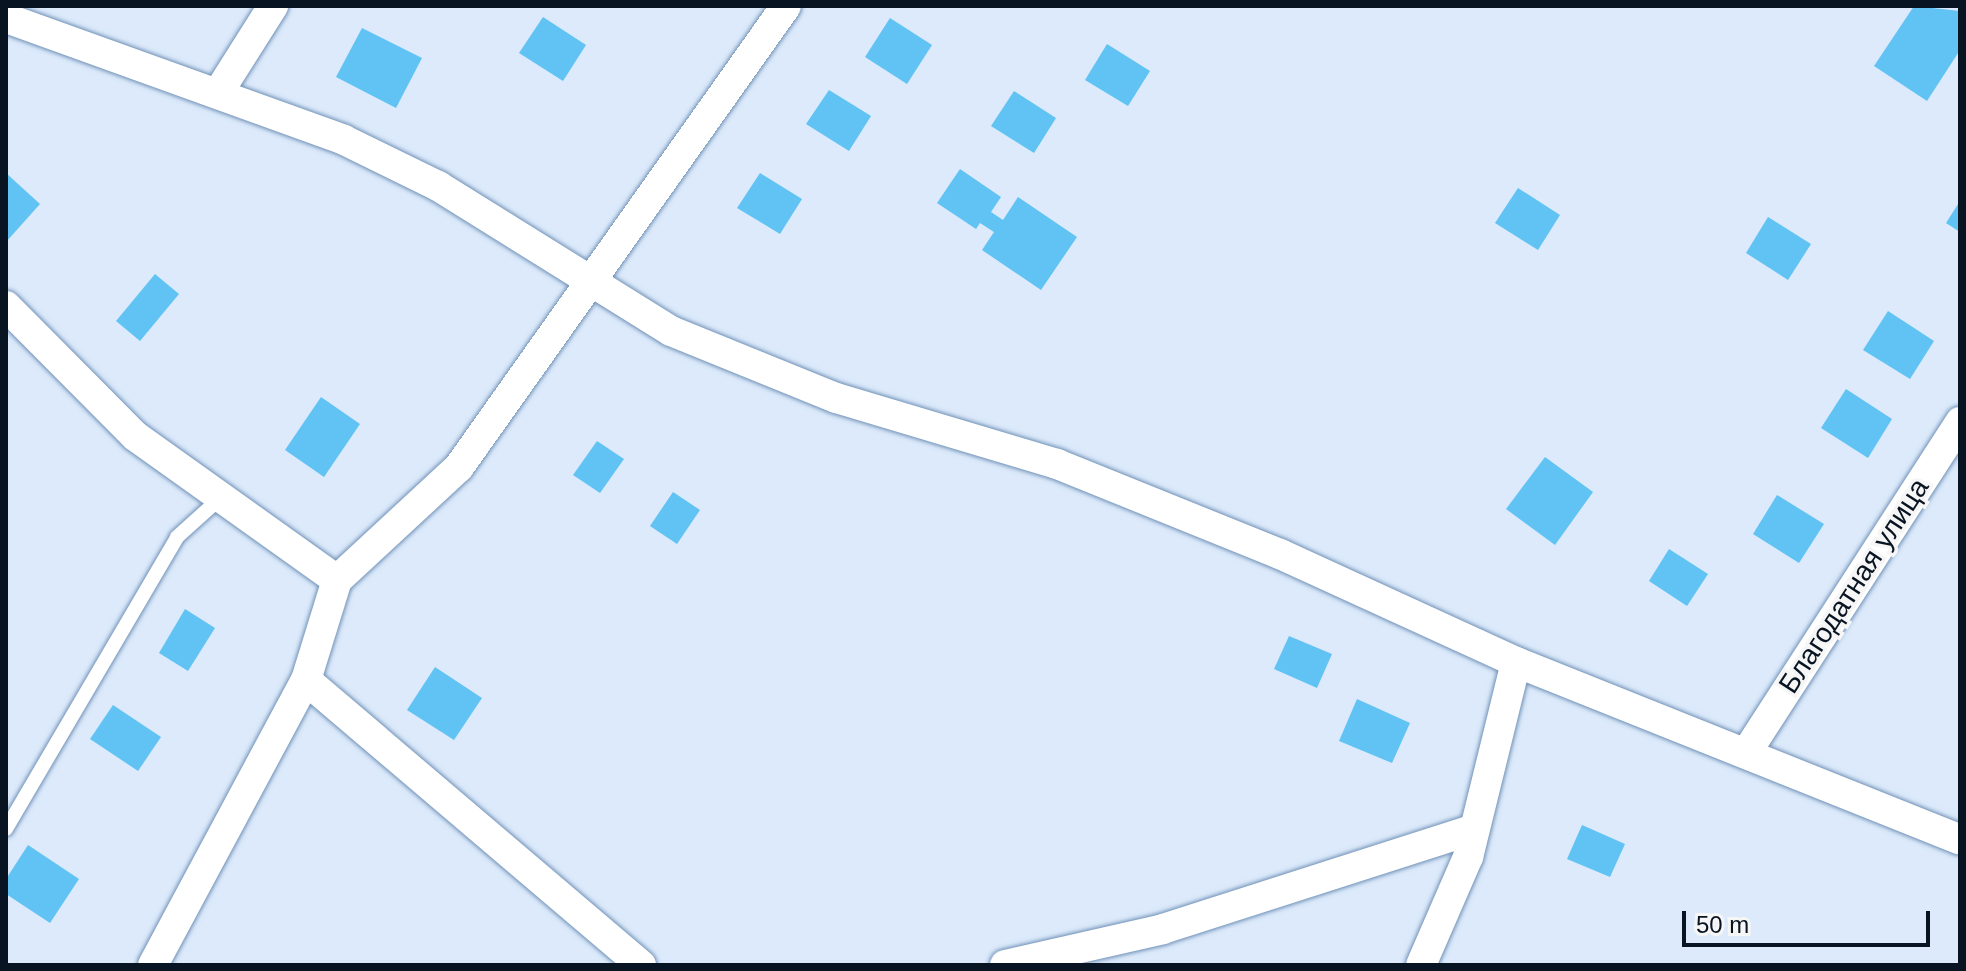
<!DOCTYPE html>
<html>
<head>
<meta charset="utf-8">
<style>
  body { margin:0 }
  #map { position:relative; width:1966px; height:971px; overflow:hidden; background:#dceafb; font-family:Arial,sans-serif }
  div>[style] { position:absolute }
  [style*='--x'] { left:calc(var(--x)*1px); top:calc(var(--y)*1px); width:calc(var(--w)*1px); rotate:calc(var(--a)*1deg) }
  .building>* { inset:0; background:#60c3f4 }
  .roads { filter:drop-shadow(0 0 2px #7091b7) drop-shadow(0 0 2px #7091b7) }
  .service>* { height:14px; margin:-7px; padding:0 7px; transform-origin:7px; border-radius:7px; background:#fff }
  .minor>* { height:30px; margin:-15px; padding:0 15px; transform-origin:15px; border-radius:15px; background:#fff }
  span { translate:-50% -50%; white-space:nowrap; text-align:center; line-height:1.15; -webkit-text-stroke:7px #f6f6f6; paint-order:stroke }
  .street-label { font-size:28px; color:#081422 }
  .frame { position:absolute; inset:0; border:8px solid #081422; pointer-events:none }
  .scale { position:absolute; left:1682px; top:911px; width:248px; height:36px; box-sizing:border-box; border:4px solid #081422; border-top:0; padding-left:10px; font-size:24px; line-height:28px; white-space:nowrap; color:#081422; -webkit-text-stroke:6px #f6f6f6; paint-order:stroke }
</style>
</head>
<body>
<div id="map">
  <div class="building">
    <i style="clip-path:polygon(1914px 6px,1960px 11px,1960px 50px,1927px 101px,1874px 66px)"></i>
    <i style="clip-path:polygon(543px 17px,586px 45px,563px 81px,519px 53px)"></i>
    <i style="clip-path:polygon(890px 18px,932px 45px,907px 84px,865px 57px)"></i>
    <i style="clip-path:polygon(362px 28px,422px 58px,396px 108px,336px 77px)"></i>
    <i style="clip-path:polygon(1107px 44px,1150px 71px,1128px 106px,1085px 80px)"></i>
    <i style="clip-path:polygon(829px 90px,871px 116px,849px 151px,806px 124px)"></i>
    <i style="clip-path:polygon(1014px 91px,1056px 118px,1034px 153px,991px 126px)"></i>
    <i style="clip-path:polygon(960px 169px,1001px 197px,991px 212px,1003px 220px,1018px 197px,1077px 237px,1041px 290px,982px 250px,994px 232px,980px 223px,976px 229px,937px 203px)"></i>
    <i style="clip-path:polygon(6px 173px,40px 204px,6px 242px)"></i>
    <i style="clip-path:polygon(760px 173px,802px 199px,780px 234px,737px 208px)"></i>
    <i style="clip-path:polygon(1518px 188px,1560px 215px,1538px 250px,1495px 223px)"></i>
    <i style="clip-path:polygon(1960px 201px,1960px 232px,1946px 223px)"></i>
    <i style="clip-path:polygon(1768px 217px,1811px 244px,1788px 280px,1746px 253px)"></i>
    <i style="clip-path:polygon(155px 274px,179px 294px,140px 341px,116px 321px)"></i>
    <i style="clip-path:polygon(1888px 311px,1934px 341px,1910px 379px,1863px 350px)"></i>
    <i style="clip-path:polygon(1846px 389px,1892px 419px,1868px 458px,1821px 428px)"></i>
    <i style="clip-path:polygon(321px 397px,360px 424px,324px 477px,285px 450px)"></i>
    <i style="clip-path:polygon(597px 441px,624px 459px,600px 493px,573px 475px)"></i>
    <i style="clip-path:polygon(1545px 457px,1593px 492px,1555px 545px,1506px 509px)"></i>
    <i style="clip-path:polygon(673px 492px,700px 510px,677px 544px,650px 526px)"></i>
    <i style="clip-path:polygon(1777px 495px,1824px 524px,1799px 563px,1753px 534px)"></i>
    <i style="clip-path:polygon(1669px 549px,1708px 574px,1687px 606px,1649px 581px)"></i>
    <i style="clip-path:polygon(185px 609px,215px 628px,188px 671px,159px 653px)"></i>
    <i style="clip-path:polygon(1289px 636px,1332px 654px,1317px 688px,1274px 669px)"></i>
    <i style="clip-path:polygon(435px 667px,482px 698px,454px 740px,407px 710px)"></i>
    <i style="clip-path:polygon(1357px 699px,1410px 723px,1392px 763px,1339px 741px)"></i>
    <i style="clip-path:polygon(113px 705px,161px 737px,138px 771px,90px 739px)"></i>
    <i style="clip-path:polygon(1582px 825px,1625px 844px,1610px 877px,1567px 859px)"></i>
    <i style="clip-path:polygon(28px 845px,79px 879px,50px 923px,6px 894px,6px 879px)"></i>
  </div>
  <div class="roads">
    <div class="service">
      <i style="--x:6;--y:829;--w:338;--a:-59.6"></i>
      <i style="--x:177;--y:537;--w:54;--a:-42"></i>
    </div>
    <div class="minor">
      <i style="--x:6;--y:18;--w:359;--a:19.8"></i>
      <i style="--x:344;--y:140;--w:105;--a:26.1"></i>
      <i style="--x:438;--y:186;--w:274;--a:31.9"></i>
      <i style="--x:671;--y:331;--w:178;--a:22.1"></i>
      <i style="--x:836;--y:398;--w:231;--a:16.6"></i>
      <i style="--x:1057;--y:464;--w:240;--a:22"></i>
      <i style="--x:1280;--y:554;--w:260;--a:24.6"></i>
      <i style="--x:1516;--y:662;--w:201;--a:103.8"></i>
      <i style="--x:1468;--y:857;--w:118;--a:113.5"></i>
      <i style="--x:218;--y:93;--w:103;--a:-57.7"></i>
      <i style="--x:6;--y:306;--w:183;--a:45.2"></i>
      <i style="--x:135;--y:436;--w:248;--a:35.5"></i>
      <i style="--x:1516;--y:662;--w:478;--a:21.8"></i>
      <i style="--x:306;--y:680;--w:440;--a:40.4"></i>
      <i style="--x:1748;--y:750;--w:391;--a:-57.1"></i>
      <i style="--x:153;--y:965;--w:323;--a:-61.8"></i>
      <i style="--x:306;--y:680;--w:105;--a:-72.8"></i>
      <i style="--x:337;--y:580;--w:166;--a:-42.8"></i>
      <i style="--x:459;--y:467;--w:565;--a:-54.65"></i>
      <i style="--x:1005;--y:965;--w:162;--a:-12.8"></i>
      <i style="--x:1163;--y:929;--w:327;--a:-17.8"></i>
    </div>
  </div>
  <div class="street-label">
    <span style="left:1854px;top:586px;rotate:-57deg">Благодатная улица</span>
  </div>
  <div class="frame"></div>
  <div class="scale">50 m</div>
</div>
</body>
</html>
